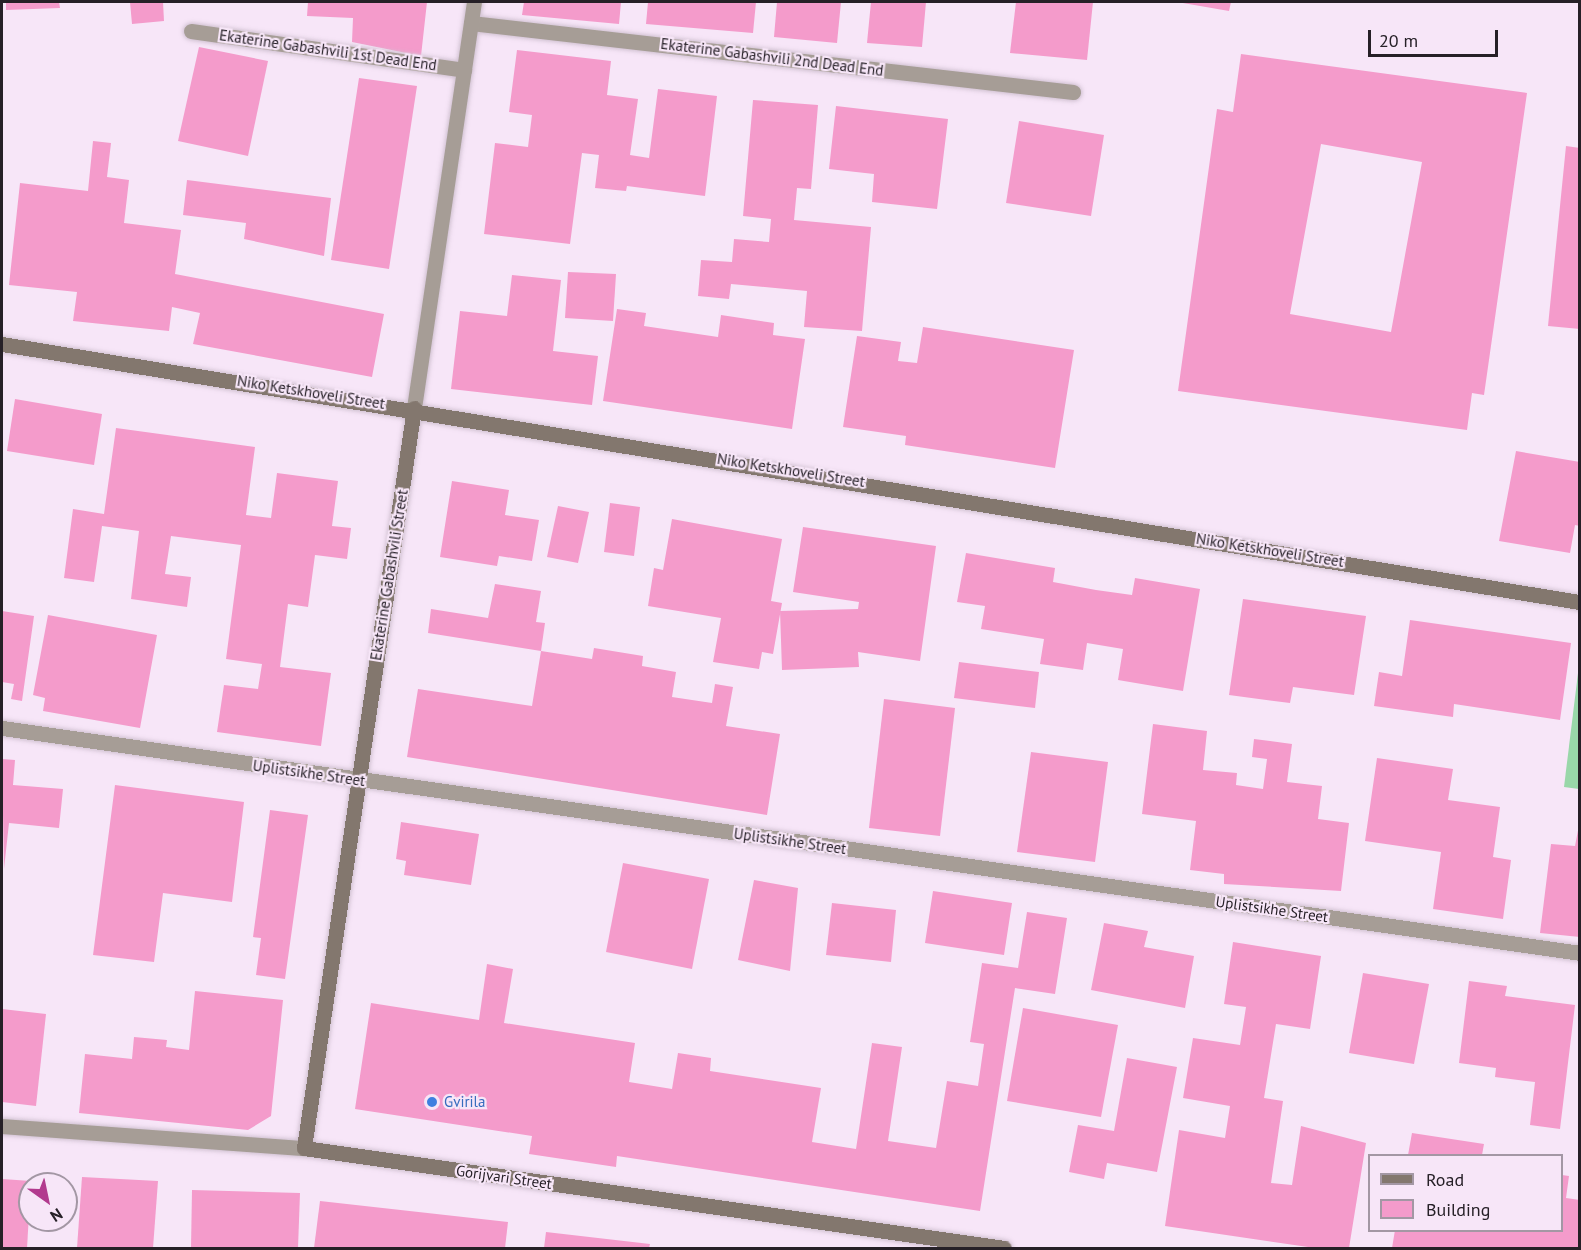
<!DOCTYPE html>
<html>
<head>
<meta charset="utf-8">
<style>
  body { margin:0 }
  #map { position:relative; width:1581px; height:1250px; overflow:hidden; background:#f7e6f8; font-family:"PT Sans",sans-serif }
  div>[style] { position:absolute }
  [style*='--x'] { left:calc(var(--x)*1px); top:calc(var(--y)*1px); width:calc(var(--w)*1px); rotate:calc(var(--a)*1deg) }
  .green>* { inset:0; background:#99d7a9 }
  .building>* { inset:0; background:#f49bcb }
  .roads { filter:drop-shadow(0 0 2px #d1c2d2) drop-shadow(0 0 2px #d1c2d2) }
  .service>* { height:15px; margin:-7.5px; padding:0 7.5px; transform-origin:7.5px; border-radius:7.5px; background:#a69d96 }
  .minor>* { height:15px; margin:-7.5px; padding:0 7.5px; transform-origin:7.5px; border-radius:7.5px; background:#a69d96 }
  .secondary>* { height:15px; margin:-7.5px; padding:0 7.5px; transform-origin:7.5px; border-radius:7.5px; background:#83776e }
  .dots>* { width:16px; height:16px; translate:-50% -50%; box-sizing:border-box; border:3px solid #f7e6f8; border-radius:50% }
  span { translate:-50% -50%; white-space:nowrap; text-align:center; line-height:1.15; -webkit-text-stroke:4.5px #f7e6f8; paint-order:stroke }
  .street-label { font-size:15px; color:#262027 }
  .shop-label { font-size:15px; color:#366cbe }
  .left { translate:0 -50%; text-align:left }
  .frame { position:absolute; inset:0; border:3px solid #262027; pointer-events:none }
  .legend { position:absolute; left:1368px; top:1154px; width:195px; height:78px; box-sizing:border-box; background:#f7e6f8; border:2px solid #a397a4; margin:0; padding:8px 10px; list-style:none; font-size:18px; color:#262027 }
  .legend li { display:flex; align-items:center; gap:12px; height:30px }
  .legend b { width:30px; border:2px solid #a397a4 }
  .north { position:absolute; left:18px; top:1172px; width:60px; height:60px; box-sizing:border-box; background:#f7e6f8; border:2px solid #a397a4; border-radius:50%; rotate:147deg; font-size:16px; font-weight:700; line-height:24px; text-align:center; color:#262027 }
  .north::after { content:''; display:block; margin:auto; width:21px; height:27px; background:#b23a8e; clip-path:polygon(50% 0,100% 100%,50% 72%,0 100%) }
  .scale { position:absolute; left:1368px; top:30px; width:130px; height:27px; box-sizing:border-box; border:3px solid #262027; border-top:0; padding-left:8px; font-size:18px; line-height:21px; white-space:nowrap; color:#262027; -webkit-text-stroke:4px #f7e6f8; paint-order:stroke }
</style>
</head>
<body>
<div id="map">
  <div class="green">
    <i style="clip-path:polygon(1579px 665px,1579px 789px,1564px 787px)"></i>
  </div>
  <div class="building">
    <i style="clip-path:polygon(6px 2px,59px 2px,60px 8px,6px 10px)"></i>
    <i style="clip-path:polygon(130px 2px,163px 2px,164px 21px,132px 24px)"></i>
    <i style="clip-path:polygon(308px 2px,427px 2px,421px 56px,352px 42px,353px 18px,307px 16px)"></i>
    <i style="clip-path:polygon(524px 2px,621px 2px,619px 24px,522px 15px)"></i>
    <i style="clip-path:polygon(648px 2px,756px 2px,753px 33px,646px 24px)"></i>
    <i style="clip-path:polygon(777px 2px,841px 2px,837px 43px,774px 37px)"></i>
    <i style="clip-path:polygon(871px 2px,926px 2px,922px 47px,867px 43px)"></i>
    <i style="clip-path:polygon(1016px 2px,1093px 2px,1087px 60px,1010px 53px)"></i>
    <i style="clip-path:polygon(1177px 2px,1231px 2px,1229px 11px)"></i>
    <i style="clip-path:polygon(199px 47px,268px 61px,248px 156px,178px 141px)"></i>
    <i style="clip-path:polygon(517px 50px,611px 61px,607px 95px,638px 99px,630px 155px,649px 158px,658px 89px,717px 96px,705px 196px,627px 186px,626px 191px,595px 188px,599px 155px,582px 153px,570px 244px,484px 234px,495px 143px,528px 147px,532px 115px,509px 112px)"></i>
    <i style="clip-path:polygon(evenodd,1241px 54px,1527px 93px,1484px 395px,1472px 393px,1467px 430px,1178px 391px,1217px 109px,1233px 112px,1241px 54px,1321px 144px,1422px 162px,1391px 332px,1290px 314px,1321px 144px)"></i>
    <i style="clip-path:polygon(359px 78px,417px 86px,389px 269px,331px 260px)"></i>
    <i style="clip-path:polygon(753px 100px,818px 105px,811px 189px,797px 188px,794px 220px,871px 227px,862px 331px,804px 327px,807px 291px,731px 284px,729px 299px,698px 296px,701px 260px,732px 262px,734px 239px,769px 242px,771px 219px,743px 216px)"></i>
    <i style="clip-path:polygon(836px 106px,948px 119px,937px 209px,872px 202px,874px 174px,829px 169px)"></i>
    <i style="clip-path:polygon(1019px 121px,1104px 135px,1091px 216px,1006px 203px)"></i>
    <i style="clip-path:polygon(93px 141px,111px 143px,107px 177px,129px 180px,124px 223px,181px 230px,175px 274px,384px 314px,372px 377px,193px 344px,200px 313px,172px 307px,169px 331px,73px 321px,77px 292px,9px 285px,20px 183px,88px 191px)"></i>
    <i style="clip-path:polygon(1566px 146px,1580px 148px,1580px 329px,1548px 326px)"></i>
    <i style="clip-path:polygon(187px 180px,331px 198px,324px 256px,244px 239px,246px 223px,183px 215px)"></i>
    <i style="clip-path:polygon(568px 272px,616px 274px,613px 321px,565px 318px)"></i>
    <i style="clip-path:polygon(512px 275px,561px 280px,553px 351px,598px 356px,592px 405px,451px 389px,460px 311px,507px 316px)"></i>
    <i style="clip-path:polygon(617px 309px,646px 313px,644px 326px,664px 329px,718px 337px,721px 315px,774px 323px,773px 335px,805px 339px,792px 429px,603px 401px)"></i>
    <i style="clip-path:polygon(923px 327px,1074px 350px,1055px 468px,905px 445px,906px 436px,843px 427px,857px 336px,901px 342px,898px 361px,917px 363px)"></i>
    <i style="clip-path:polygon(15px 399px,102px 414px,94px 465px,7px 451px)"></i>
    <i style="clip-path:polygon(116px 428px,255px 447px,246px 515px,271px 518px,277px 473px,338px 481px,332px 526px,351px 528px,347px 559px,315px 555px,308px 607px,288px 604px,280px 667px,331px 673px,321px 746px,217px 732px,224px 685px,258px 689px,262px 664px,226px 659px,241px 545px,171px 536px,165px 574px,191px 577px,187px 607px,131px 599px,139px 531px,102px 526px,94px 582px,64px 578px,73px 509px,104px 514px)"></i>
    <i style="clip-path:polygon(1516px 451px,1580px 462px,1580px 526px,1575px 525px,1570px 553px,1499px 541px)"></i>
    <i style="clip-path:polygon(452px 481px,509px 490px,505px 515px,539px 520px,532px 561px,499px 556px,497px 566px,440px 557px)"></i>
    <i style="clip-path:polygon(610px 503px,640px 507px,634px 556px,604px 552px)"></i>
    <i style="clip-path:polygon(558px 506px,589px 512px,578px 563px,547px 557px)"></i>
    <i style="clip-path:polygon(672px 519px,782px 539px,771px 601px,782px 603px,773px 654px,762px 652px,759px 669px,713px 662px,721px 618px,648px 606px,654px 568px,663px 570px)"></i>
    <i style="clip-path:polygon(803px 527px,936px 546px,920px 661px,858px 652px,859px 667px,782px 670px,780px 611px,858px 609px,859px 602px,793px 592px)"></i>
    <i style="clip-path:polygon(966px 553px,1055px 568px,1053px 582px,1096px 590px,1132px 595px,1135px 578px,1200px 589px,1183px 691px,1118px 680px,1123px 649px,1087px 643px,1083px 670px,1040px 664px,1044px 639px,981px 629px,985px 606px,957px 602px)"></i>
    <i style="clip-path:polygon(495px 584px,541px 591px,536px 622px,545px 623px,541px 651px,428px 633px,431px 609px,488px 618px)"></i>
    <i style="clip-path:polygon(1243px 599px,1366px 616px,1354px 695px,1293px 687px,1290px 703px,1229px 695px)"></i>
    <i style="clip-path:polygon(2px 611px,34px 616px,22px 701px,11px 699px,14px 684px,2px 682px)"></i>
    <i style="clip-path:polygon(48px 615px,157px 635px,140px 728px,43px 711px,45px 698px,33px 695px)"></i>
    <i style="clip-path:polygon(1410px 620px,1571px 643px,1560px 720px,1454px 704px,1453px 717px,1374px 706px,1379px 672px,1402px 676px)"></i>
    <i style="clip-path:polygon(594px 648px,643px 656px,642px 666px,676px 672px,672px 697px,712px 703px,715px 684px,733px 687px,726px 726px,780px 734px,767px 815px,407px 757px,418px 689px,532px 706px,541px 651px,592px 659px)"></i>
    <i style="clip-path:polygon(959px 662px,1039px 672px,1035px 708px,954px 698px)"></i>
    <i style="clip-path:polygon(884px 699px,955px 708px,940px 836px,869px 828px)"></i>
    <i style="clip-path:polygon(1153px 724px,1207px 731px,1203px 770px,1237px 773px,1236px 785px,1263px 789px,1267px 759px,1252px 757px,1254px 739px,1292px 744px,1287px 782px,1322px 786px,1318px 819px,1349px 823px,1341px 891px,1224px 884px,1224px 874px,1190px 870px,1196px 821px,1142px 814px)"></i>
    <i style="clip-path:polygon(1031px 752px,1108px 762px,1095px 862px,1017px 852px)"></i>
    <i style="clip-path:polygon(1377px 758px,1453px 769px,1448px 800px,1500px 807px,1493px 857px,1511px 860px,1503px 919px,1433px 909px,1441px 852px,1365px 841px)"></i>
    <i style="clip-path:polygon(2px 759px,15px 760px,13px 785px,63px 789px,59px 828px,9px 823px,4px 869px)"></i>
    <i style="clip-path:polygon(115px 785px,244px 802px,232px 902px,163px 893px,154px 962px,93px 955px)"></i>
    <i style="clip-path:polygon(270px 810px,308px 815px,285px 979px,256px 975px,261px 938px,253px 937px)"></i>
    <i style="clip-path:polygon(1580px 820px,1580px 937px,1540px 933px,1551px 844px,1575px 846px)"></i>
    <i style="clip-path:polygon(401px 822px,479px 834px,471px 885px,404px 875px,406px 861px,396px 859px)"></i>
    <i style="clip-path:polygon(623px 863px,709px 879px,692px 969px,606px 952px)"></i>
    <i style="clip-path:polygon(754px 880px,798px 888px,790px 971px,738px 960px)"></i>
    <i style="clip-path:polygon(933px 891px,1012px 903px,1004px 955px,925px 943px)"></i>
    <i style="clip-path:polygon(832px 903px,896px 910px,891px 962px,826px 955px)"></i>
    <i style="clip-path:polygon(1027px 912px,1067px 918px,1055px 994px,1015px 988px,980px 1211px,617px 1156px,616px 1167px,529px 1154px,532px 1136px,355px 1109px,371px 1003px,479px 1020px,487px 964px,513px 969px,504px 1023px,635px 1043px,629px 1082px,672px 1089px,678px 1053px,711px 1058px,710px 1071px,821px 1088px,812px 1142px,856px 1149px,872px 1043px,902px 1047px,888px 1141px,936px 1148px,947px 1081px,978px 1086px,984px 1044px,970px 1042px,982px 963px,1018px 968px)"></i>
    <i style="clip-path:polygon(1104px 923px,1148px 931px,1144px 947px,1194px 956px,1185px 1008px,1091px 990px)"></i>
    <i style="clip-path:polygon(1233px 942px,1321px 956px,1310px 1029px,1276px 1024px,1264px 1098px,1283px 1101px,1271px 1183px,1292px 1185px,1301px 1126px,1366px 1143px,1349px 1248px,1315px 1248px,1165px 1226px,1179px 1130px,1225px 1138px,1230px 1106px,1183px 1098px,1193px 1038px,1240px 1045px,1246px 1007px,1224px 1004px)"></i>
    <i style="clip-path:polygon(1363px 973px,1429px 984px,1414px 1064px,1349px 1053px)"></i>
    <i style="clip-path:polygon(1469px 981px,1507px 986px,1505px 996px,1575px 1005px,1560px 1129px,1530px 1125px,1535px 1082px,1495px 1077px,1496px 1068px,1459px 1063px)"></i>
    <i style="clip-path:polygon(195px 991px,283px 1000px,271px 1116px,248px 1130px,79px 1113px,85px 1054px,132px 1059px,134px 1037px,167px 1040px,166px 1047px,189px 1050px)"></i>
    <i style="clip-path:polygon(1023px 1008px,1118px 1025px,1101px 1117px,1007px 1101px)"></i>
    <i style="clip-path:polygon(2px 1009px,46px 1014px,36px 1106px,2px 1102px)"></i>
    <i style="clip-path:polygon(1127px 1058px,1177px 1067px,1157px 1172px,1107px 1163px,1104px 1179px,1069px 1172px,1078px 1125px,1114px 1131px)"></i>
    <i style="clip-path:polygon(1412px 1133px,1484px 1144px,1482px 1155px,1408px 1155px)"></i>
    <i style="clip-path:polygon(1562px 1175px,1569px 1176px,1566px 1198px,1580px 1200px,1580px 1248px,1392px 1248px,1395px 1230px,1562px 1230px)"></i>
    <i style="clip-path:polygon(82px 1177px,158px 1181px,153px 1248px,77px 1248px)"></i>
    <i style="clip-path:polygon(2px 1179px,31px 1181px,27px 1248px,2px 1248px)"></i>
    <i style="clip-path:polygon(192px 1190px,300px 1193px,298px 1248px,191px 1248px)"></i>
    <i style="clip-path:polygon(320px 1201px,508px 1222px,505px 1248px,314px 1248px)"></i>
    <i style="clip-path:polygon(546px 1232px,650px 1244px,649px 1248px,544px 1248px)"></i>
  </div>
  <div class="roads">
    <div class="service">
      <i style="--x:471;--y:23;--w:606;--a:6.54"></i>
      <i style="--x:191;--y:31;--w:276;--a:8.1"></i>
    </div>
    <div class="minor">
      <i style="--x:414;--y:408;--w:410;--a:-81.6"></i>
      <i style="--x:2;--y:728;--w:1594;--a:8.11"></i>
      <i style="--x:2;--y:1126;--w:303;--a:4.2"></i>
    </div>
    <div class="secondary">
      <i style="--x:2;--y:344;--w:1599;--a:9.29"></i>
      <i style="--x:414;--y:408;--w:748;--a:98.46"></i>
      <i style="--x:304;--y:1148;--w:707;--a:8.13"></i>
    </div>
  </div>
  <div class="dots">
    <i style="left:432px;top:1102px;background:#3f7fe0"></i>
  </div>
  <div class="street-label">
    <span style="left:328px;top:50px;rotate:8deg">Ekaterine Gabashvili 1st Dead End</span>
    <span style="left:772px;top:57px;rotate:7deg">Ekaterine Gabashvili 2nd Dead End</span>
    <span style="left:311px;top:392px;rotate:9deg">Niko Ketskhoveli Street</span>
    <span style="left:791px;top:470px;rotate:9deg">Niko Ketskhoveli Street</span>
    <span style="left:1270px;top:550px;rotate:9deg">Niko Ketskhoveli Street</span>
    <span style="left:389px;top:575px;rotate:-81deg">Ekaterine Gabashvili Street</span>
    <span style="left:309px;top:773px;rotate:8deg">Uplistsikhe Street</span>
    <span style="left:790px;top:841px;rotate:8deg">Uplistsikhe Street</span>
    <span style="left:1272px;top:909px;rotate:8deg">Uplistsikhe Street</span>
    <span style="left:504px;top:1177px;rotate:8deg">Gorijvari Street</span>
  </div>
  <div class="shop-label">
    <span class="left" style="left:444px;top:1102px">Gvirila</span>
  </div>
  <div class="frame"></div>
  <ul class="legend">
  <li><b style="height:8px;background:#83776e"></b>Road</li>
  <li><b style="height:16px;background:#f49bcb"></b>Building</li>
  </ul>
  <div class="north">N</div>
  <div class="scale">20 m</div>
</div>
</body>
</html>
